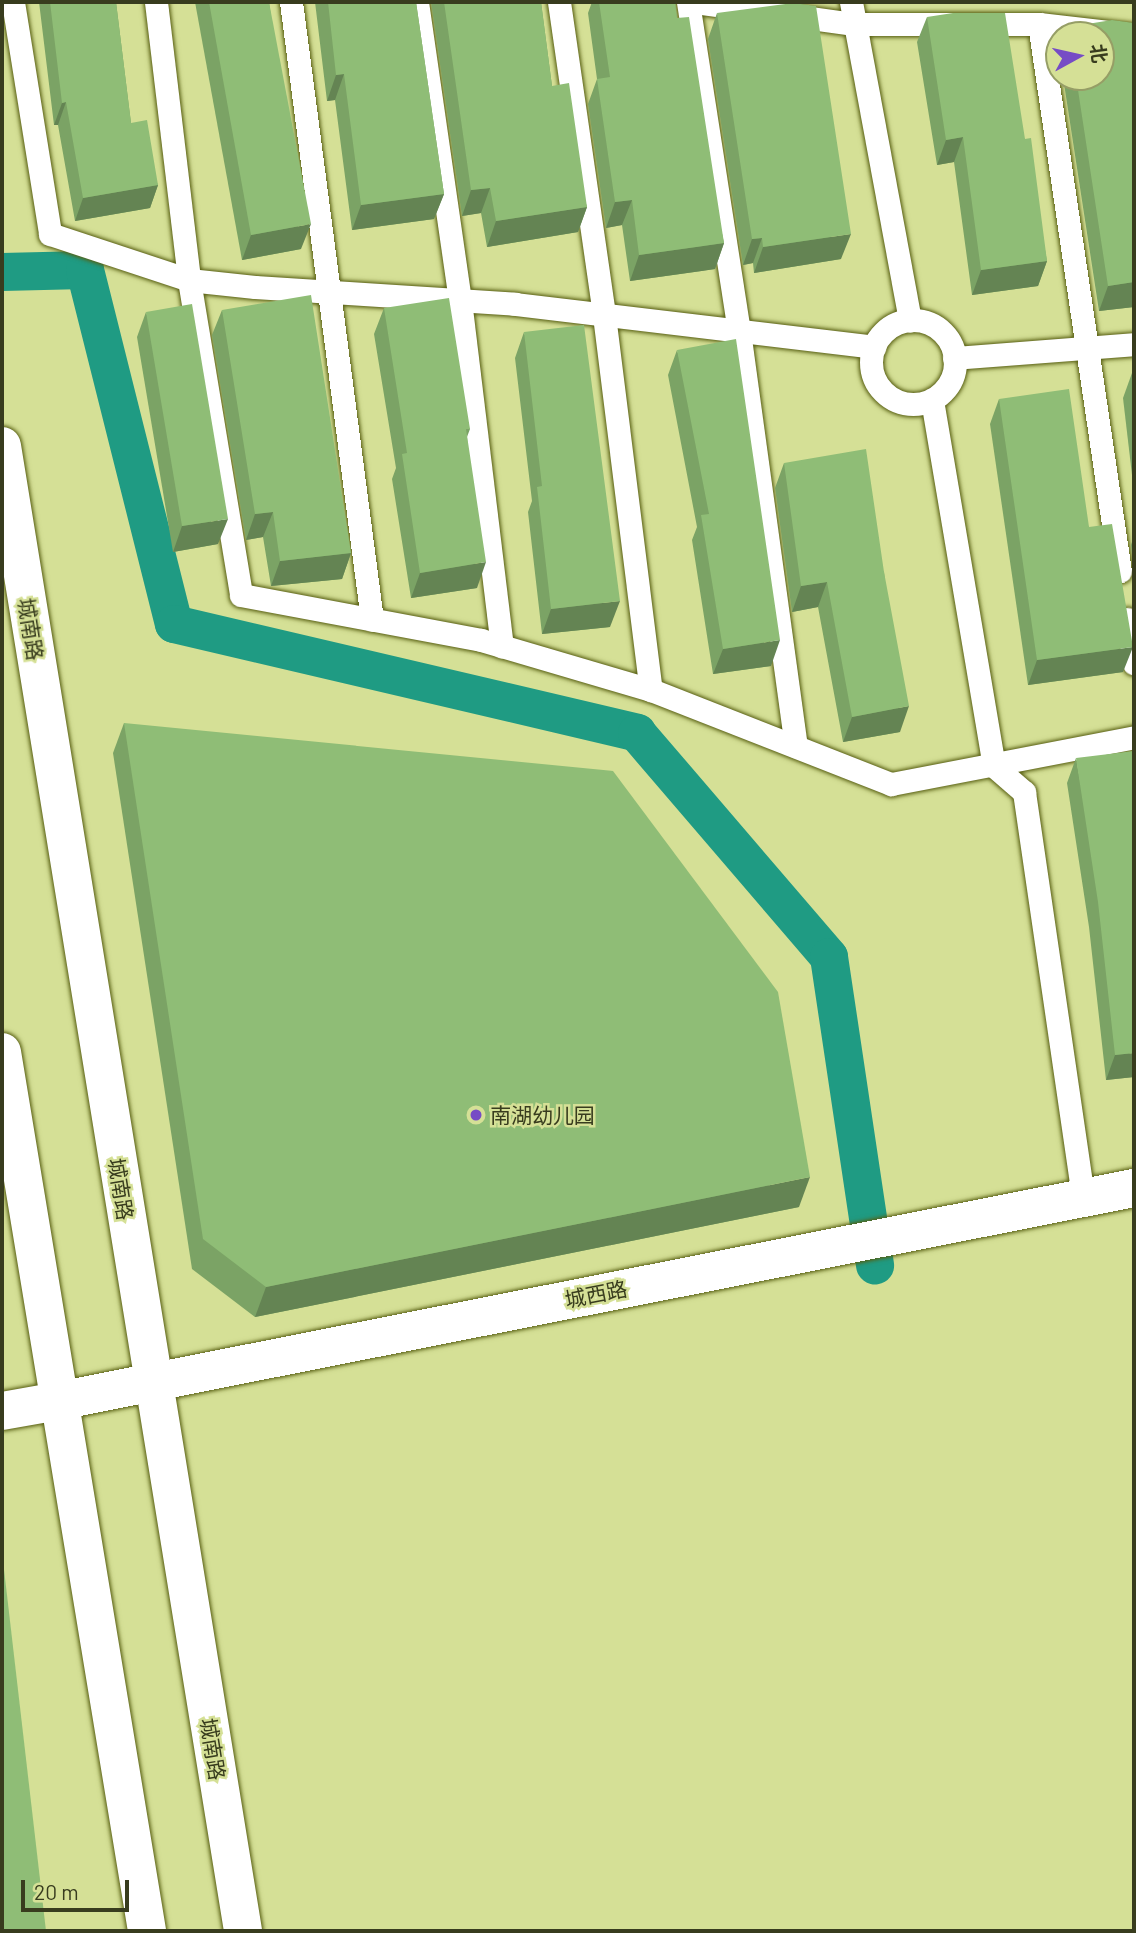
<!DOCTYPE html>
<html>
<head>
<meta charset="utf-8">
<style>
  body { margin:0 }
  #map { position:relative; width:1136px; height:1933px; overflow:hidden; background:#d5e096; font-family:Barlow,"Noto Sans SC",sans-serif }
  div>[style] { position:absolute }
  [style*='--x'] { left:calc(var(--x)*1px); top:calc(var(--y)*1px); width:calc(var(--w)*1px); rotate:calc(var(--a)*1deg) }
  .canal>* { height:38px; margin:-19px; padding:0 19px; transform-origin:19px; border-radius:19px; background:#1f9b83 }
  .roads { filter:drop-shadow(0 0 2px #575e11) drop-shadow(0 0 2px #575e11) }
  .service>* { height:23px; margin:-11.5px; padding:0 11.5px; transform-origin:11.5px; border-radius:11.5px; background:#fff }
  .service>.ring { margin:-11.5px; padding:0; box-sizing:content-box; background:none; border:23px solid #fff; border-radius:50% }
  .minor>* { height:38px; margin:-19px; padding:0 19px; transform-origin:19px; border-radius:19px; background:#fff }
  .tertiary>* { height:38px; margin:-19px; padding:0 19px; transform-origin:19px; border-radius:19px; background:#fff }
  .secondary>* { height:38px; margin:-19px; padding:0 19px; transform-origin:19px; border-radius:19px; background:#fff }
  .wall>* { inset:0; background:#7ba365 }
  .shaded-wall>* { inset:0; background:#648453 }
  .building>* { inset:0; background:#8fbd76 }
  .dots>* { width:19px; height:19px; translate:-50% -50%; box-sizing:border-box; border:4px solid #d5e096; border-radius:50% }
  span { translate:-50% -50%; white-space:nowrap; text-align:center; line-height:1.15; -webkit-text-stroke:5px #d5e096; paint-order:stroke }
  .street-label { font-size:21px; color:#383c1e }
  .poi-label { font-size:21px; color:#383c1e }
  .left { translate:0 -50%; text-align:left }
  .frame { position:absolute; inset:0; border:4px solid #383c1e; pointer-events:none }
  .north { position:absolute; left:1045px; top:21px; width:70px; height:70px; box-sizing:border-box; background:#d5e096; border:2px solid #969e66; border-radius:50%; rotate:82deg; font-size:19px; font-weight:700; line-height:28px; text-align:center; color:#383c1e }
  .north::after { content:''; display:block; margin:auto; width:24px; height:32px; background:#764cc5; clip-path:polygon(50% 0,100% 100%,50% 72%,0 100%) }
  .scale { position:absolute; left:21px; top:1880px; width:108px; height:32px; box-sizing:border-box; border:4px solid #383c1e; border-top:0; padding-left:9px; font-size:21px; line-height:24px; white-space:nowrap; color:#383c1e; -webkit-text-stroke:5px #d5e096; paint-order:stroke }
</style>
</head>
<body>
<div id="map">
  <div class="canal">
    <i style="--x:2;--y:272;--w:83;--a:-1.4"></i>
    <i style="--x:85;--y:270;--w:365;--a:75.9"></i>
    <i style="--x:174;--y:624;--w:476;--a:13.2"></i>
    <i style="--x:637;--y:733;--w:295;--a:49.4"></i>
    <i style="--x:829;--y:957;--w:312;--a:81.5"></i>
  </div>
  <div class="roads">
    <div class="service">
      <i style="--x:13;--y:2;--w:235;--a:80.9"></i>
      <i style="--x:50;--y:234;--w:146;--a:18.3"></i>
      <i style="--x:189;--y:280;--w:319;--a:80.6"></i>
      <i style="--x:241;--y:595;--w:244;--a:10.6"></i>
      <i style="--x:481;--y:640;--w:177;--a:16.4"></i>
      <i style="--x:651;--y:690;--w:258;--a:21.4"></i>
      <i style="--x:891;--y:784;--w:248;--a:-10.9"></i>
      <i style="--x:156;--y:2;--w:280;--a:83.2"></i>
      <i style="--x:189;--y:280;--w:66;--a:6.1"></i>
      <i style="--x:255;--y:287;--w:261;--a:3.7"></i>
      <i style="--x:515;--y:304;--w:362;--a:6.8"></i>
      <i style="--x:291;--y:2;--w:623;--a:82.53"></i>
      <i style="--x:417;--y:2;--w:301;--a:81.8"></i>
      <i style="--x:460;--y:300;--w:349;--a:83.1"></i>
      <i style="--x:559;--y:2;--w:316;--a:81.8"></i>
      <i style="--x:604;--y:315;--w:378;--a:82.9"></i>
      <i style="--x:688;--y:2;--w:333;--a:81.2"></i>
      <i style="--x:739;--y:331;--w:419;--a:82.2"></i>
      <i style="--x:695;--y:2;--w:161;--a:7.9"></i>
      <i style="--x:854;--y:24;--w:185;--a:0"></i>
      <i style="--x:1039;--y:24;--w:96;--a:6.6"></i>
      <i style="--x:851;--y:2;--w:324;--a:79.5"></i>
      <i style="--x:1039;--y:24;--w:553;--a:81.58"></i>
      <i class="ring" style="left:871px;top:320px;width:61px;height:61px"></i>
      <i style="--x:954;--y:358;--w:181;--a:-4.4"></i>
      <i style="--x:932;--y:400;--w:371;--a:80.4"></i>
      <i style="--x:994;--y:766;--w:40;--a:41"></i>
      <i style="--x:1024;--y:792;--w:410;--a:81.7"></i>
      <i style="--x:1127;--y:619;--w:45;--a:81"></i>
    </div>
    <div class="minor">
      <i style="--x:2;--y:1411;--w:57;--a:-10.1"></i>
    </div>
    <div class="tertiary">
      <i style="--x:58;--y:1401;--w:1097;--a:-11.2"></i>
    </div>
    <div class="secondary">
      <i style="--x:2;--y:446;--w:1504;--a:80.78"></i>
      <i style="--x:2;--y:1052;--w:891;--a:80.63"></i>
    </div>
  </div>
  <div class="wall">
    <i style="clip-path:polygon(39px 2px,116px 2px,131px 123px,158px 185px,150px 208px,75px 221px,58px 125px,54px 125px)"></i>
    <i style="clip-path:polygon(195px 2px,269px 2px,301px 249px,242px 260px)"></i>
    <i style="clip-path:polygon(315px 2px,416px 2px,444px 194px,434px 219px,352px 230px,335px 100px,327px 101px)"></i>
    <i style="clip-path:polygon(431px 2px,541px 2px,552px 86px,587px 207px,578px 232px,487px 247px,481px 213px,462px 216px)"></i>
    <i style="clip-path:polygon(592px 2px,675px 2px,677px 18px,724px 243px,715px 269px,630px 281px,622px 225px,606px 228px,588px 104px,597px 79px,588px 13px)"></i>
    <i style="clip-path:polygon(717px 13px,841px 259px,754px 273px,753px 263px,743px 265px,708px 39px)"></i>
    <i style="clip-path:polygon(927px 17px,1025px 139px,1047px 261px,1038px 286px,972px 295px,954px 162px,937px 165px,917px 42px)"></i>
    <i style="clip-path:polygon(1134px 23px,1134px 307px,1099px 311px,1063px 77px,1101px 77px,1101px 35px,1066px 35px,1069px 27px)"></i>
    <i style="clip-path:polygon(384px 308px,470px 429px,467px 437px,477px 588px,411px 598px,392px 479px,396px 468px,374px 334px)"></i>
    <i style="clip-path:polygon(222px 310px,351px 553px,342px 579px,271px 586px,263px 537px,246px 540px,212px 335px)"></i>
    <i style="clip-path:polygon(146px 312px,218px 544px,173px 552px,137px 337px)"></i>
    <i style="clip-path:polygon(524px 332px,610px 627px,542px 634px,528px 512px,532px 501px,515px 358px)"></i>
    <i style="clip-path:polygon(677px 350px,771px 666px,713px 674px,692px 540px,697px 527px,668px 375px)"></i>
    <i style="clip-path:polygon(1132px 373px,1134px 373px,1134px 492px,1123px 398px)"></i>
    <i style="clip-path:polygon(999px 399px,1089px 527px,1123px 672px,1028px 685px,990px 424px)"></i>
    <i style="clip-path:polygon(784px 463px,884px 572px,900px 732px,843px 742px,818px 607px,792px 612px,775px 488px)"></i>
    <i style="clip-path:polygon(1134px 536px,1134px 573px,1131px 545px)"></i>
    <i style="clip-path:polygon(124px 723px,799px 1207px,255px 1317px,192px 1269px,113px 753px)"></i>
    <i style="clip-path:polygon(1076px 758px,1134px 1077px,1106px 1080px,1089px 927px,1067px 783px)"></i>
  </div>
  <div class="shaded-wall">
    <i style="clip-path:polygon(344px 74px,335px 100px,327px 101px,336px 75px)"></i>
    <i style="clip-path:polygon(66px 102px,58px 125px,54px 125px,62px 103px)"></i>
    <i style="clip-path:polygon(963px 137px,954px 162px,937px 165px,946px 140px)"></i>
    <i style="clip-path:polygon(158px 185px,150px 208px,75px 221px,83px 198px)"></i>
    <i style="clip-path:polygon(490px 188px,481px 213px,462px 216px,471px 190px)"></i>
    <i style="clip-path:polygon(444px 194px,434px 219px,352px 230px,361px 205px)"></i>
    <i style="clip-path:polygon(632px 200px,622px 225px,606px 228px,615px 202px)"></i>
    <i style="clip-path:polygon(587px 207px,578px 232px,487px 247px,496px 221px)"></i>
    <i style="clip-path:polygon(311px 224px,301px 249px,242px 260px,251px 235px)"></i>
    <i style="clip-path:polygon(851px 234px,841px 259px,754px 273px,763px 247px)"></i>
    <i style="clip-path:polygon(762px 238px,753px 263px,743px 265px,752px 239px)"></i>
    <i style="clip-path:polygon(724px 243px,715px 269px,630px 281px,639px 255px)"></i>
    <i style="clip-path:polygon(1047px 261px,1038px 286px,972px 295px,981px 270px)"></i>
    <i style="clip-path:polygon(1134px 282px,1134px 307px,1099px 311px,1108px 286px)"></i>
    <i style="clip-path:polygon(273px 512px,263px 537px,246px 540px,255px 514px)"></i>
    <i style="clip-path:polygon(228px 519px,218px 544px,173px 552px,182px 526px)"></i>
    <i style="clip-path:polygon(351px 553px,342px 579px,271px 586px,280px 561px)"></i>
    <i style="clip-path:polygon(486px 562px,477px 588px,411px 598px,420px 573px)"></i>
    <i style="clip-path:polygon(827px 582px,818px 607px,792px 612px,801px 586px)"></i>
    <i style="clip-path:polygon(620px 601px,610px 627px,542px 634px,551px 609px)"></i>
    <i style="clip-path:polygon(780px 640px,771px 666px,713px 674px,723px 649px)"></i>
    <i style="clip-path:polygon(1133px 647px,1123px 672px,1028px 685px,1037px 660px)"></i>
    <i style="clip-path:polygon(909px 706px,900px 732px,843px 742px,852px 717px)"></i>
    <i style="clip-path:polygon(1134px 1053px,1134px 1077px,1106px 1080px,1115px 1055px)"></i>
    <i style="clip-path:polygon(810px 1177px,799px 1207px,255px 1317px,266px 1287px)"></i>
  </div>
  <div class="building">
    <i style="clip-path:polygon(50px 2px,116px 2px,131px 123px,147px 120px,158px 185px,83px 198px,66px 102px,62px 103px)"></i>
    <i style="clip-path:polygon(209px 2px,269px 2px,311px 224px,251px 235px)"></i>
    <i style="clip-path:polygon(328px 2px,416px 2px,444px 194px,361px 205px,344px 74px,336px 75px)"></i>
    <i style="clip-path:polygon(444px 2px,541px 2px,552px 86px,569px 83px,587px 207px,496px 221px,490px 188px,471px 190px)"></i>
    <i style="clip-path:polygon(599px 2px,675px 2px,677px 18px,689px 17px,724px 243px,639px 255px,632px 200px,615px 202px,597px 79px,610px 77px)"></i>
    <i style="clip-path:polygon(793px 3px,816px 6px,851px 234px,763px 247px,762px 238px,752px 239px,717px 13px)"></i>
    <i style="clip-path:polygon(953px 13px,1005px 13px,1025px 139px,1031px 138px,1047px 261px,981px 270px,963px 137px,946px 140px,927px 17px)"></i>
    <i style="clip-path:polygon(1112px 20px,1134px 23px,1134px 282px,1108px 286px,1076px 77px,1101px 77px,1101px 35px,1070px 35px,1069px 27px)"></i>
    <i style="clip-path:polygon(311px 295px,351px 553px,280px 561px,273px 512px,255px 514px,222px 310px)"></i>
    <i style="clip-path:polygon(449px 298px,470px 429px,466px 429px,486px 562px,420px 573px,402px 454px,407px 453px,384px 308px)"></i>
    <i style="clip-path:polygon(192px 304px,228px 519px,182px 526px,146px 312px)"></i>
    <i style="clip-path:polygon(584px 325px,620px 601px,551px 609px,537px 487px,542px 486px,524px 332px)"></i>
    <i style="clip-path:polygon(736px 339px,780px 640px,723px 649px,701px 515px,709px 514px,677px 350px)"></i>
    <i style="clip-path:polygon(1132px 373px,1134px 373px,1134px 391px)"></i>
    <i style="clip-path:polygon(1069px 389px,1089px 527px,1112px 524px,1133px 647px,1037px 660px,999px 399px)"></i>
    <i style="clip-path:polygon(866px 449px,884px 572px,909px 706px,852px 717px,827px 582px,801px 586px,784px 463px)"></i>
    <i style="clip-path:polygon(124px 723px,613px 771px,778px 992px,810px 1177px,266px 1287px,203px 1239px)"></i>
    <i style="clip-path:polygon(1134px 751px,1134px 1053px,1115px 1055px,1098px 902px,1076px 758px)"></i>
    <i style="clip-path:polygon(2px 1552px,46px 1931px,2px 1931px)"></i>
  </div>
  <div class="dots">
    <i style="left:476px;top:1115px;background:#764cc5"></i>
  </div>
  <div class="street-label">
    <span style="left:31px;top:629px;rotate:81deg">城南路</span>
    <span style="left:121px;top:1189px;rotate:81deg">城南路</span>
    <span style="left:596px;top:1294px;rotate:-11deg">城西路</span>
    <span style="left:213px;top:1749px;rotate:81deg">城南路</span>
  </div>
  <div class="poi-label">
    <span class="left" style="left:490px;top:1115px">南湖幼儿园</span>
  </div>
  <div class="frame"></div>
  <div class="north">北</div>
  <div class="scale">20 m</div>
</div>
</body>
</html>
